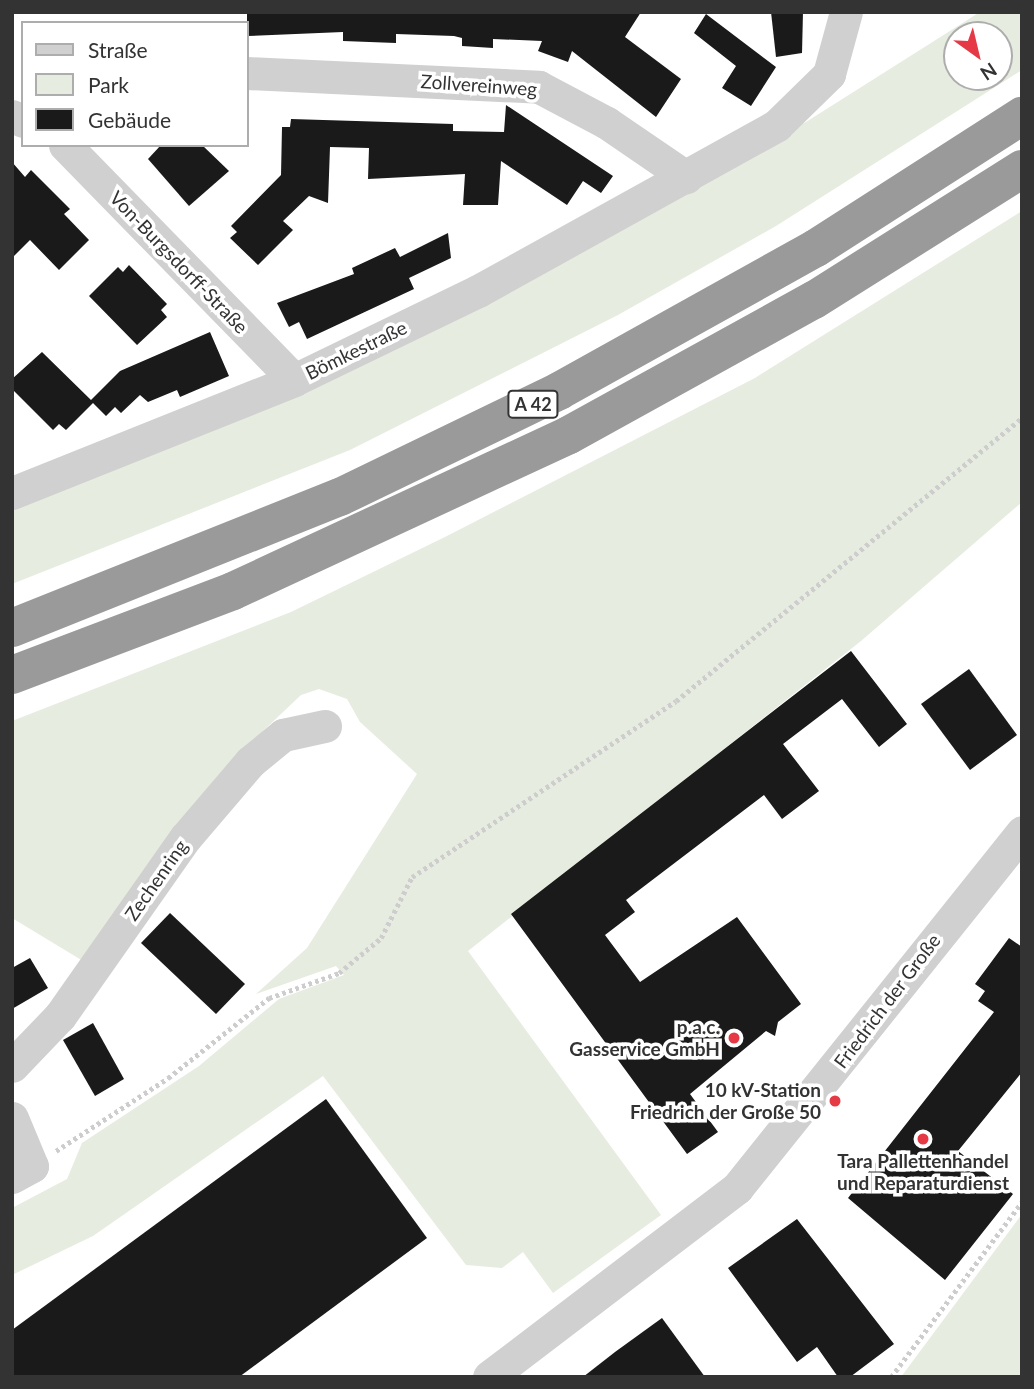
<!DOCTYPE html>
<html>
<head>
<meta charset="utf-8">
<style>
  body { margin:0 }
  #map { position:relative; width:1034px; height:1389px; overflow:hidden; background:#fff; font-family:Lato,sans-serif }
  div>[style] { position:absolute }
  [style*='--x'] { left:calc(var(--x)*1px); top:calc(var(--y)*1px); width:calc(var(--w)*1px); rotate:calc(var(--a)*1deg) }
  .green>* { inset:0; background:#e6ecdf }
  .building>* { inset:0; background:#1a1a1a }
  .path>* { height:4.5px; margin-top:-2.25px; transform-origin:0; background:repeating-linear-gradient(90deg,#cdcdcd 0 3.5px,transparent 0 7px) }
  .minor>* { height:33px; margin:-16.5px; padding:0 16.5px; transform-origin:16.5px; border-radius:16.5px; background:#d0d0d0 }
  .highway>* { height:38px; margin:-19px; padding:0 19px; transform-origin:19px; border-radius:19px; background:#9a9a9a }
  .dots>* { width:19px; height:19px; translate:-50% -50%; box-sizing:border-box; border:4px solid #fff; border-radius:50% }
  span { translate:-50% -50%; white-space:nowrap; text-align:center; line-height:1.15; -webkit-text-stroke:7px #fff; paint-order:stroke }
  .shield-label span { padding:2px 5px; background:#fff; border:2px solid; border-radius:5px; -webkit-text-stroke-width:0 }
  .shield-label { font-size:18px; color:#333; font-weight:700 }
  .street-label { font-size:19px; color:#333 }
  .poi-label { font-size:19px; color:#333; font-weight:700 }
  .right { translate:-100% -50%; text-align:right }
  .frame { position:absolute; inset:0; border:14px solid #333; pointer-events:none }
  .legend { position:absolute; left:21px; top:21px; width:228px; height:126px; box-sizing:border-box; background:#fff; border:2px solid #adadad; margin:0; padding:9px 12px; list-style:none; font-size:21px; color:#333 }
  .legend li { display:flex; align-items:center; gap:14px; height:35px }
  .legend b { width:35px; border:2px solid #adadad }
  .north { position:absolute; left:943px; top:21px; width:70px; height:70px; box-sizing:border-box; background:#fff; border:2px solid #adadad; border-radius:50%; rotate:146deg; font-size:19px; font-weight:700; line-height:28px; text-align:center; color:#333 }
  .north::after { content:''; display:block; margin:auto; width:24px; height:32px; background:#e63946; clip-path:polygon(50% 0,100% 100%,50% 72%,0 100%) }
</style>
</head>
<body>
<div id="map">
  <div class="green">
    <i style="clip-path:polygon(evenodd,980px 12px,1022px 12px,1022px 70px,776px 226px,618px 315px,350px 450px,12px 584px,12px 502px,806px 122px,980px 12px,957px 35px,999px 35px,999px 77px,957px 77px,957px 35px)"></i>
    <i style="clip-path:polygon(1022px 211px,1022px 502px,861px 641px,468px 951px,661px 1215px,553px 1293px,523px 1252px,502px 1268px,466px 1265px,323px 1076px,93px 1236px,12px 1275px,12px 1208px,67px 1179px,82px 1143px,199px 1066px,279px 999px,344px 975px,336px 966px,256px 994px,307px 948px,417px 774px,360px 722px,347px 699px,319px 689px,301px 695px,262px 732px,83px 961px,12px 918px,12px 721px,291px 612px,445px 537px,755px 378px)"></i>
    <i style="clip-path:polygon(1022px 1214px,1022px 1377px,901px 1377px)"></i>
  </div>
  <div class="building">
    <i style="clip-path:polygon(247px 12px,641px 12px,625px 37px,681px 79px,656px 117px,572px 51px,568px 62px,538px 51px,542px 41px,493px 39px,493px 48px,462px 46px,462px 38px,454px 36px,396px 34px,396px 43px,343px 41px,343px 32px,247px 36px)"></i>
    <i style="clip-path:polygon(771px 12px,803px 12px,802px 53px,776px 57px)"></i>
    <i style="clip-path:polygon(706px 14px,776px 67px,751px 106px,722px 88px,736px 66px,694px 33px)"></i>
    <i style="clip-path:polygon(506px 105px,613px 176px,601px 193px,583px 181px,567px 205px,501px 161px,498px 205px,463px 205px,465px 174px,368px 179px,369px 148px,330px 147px,328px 203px,309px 196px,283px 221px,293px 230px,258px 265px,230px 238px,237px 232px,231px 226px,281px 175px,282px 127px,290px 127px,291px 119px,453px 124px,453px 131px,504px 132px)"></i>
    <i style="clip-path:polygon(161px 145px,202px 145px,229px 171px,189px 206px,148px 159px)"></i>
    <i style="clip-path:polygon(12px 162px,25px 177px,31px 170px,70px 209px,64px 214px,89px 240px,59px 270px,30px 240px,12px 258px)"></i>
    <i style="clip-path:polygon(448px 233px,451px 258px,409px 278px,414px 289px,307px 339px,299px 322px,289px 327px,277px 303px,354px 274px,352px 268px,395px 248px,400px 257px)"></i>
    <i style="clip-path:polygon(129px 265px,167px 304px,161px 310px,167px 317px,137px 345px,89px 296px,118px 267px,123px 272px)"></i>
    <i style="clip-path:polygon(210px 332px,229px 376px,180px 397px,177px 390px,148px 402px,140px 395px,121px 413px,115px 407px,106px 416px,93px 403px,66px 430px,59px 424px,53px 430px,12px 389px,12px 379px,42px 352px,91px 400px,120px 371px)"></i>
    <i style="clip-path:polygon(851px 651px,907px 724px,879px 747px,842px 699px,783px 744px,819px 791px,782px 819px,764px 795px,626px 900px,635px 912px,605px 935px,640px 982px,737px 917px,801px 1004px,778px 1022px,775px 1036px,766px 1031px,690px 1094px,718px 1132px,687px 1154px,511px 914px)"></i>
    <i style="clip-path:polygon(969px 669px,1017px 735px,970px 770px,921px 704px)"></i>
    <i style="clip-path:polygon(170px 913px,245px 984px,216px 1014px,141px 943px)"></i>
    <i style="clip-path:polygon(1009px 938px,1022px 947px,1022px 1072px,958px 1151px,1013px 1194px,945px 1280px,848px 1198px,994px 1012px,978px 1001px,985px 991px,975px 984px)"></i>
    <i style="clip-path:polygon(30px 958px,48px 988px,12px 1009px,12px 968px)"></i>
    <i style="clip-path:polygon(93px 1023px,124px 1079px,95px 1096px,63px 1040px)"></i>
    <i style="clip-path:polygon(326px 1099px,427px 1238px,239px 1377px,12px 1377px,12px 1330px)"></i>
    <i style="clip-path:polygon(797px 1219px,894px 1344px,850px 1377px,838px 1377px,817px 1347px,797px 1362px,728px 1268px)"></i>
    <i style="clip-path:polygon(662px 1318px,705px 1377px,583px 1377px,615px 1352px)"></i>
  </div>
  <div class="path">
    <i style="--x:56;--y:1151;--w:134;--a:-33.1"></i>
    <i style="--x:168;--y:1078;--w:129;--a:-38.4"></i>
    <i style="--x:269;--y:998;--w:74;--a:-19.7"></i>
    <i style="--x:339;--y:973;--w:55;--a:-39.8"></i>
    <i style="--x:381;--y:938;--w:68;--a:-63.1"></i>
    <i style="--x:412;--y:877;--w:317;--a:-33.7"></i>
    <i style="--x:676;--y:701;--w:447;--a:-39.3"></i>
    <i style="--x:891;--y:1377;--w:219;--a:-53.2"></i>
  </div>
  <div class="minor">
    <i style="--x:247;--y:73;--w:292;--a:2.7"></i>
    <i style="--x:539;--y:87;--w:77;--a:27.9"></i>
    <i style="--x:607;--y:123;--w:96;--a:34.4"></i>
    <i style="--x:12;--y:116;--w:12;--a:24"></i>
    <i style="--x:65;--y:145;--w:328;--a:45.7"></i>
    <i style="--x:12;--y:493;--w:304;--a:-21.8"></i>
    <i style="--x:294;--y:380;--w:204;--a:-25.8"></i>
    <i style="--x:478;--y:291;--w:342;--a:-29"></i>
    <i style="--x:777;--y:125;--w:73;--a:-44.4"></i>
    <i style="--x:829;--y:74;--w:64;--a:-74.7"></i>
    <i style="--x:12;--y:1066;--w:69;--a:-46.2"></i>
    <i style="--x:60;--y:1016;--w:219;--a:-54.9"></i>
    <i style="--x:186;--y:837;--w:99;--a:-49.5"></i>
    <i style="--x:250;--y:762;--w:43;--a:-39.3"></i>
    <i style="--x:283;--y:735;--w:43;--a:-12.1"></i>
    <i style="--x:12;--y:1118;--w:52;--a:67.4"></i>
    <i style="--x:32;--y:1166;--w:23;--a:151"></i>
    <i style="--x:489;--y:1377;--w:312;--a:-37.3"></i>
    <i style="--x:737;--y:1188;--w:456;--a:-51.3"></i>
  </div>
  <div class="highway">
    <i style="--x:12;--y:628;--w:353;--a:-21.8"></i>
    <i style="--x:340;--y:497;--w:243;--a:-25.8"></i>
    <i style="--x:559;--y:391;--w:294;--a:-29.1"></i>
    <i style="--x:816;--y:248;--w:245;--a:-32.7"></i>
    <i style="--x:12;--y:675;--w:236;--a:-20.8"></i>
    <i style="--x:233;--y:591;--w:370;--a:-24.9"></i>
    <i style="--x:569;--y:435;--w:280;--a:-28.9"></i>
    <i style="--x:814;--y:300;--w:246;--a:-32.2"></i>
  </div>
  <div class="dots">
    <i style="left:734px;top:1038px;background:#e63946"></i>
    <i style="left:835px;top:1101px;background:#e63946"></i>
    <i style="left:923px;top:1139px;background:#e63946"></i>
  </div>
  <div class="shield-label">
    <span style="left:533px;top:404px">A 42</span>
  </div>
  <div class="street-label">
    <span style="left:479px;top:85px;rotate:4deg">Zollvereinweg</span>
    <span style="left:179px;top:262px;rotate:46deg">Von-Burgsdorff-Straße</span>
    <span style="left:356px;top:350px;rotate:-26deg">Bömkestraße</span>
    <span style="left:156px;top:880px;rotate:-55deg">Zechenring</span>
    <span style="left:887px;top:1001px;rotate:-53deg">Friedrich der Große</span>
  </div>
  <div class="poi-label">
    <span class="right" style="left:720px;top:1038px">p.a.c.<br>Gasservice GmbH</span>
    <span class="right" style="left:821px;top:1101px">10 kV-Station<br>Friedrich der Große 50</span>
    <span style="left:923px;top:1172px">Tara Pallettenhandel<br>und Reparaturdienst</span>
  </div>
  <div class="frame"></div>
  <ul class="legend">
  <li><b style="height:9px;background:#d0d0d0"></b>Straße</li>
  <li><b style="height:19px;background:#e6ecdf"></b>Park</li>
  <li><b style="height:19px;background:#1a1a1a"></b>Gebäude</li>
  </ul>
  <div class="north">N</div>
</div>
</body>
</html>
